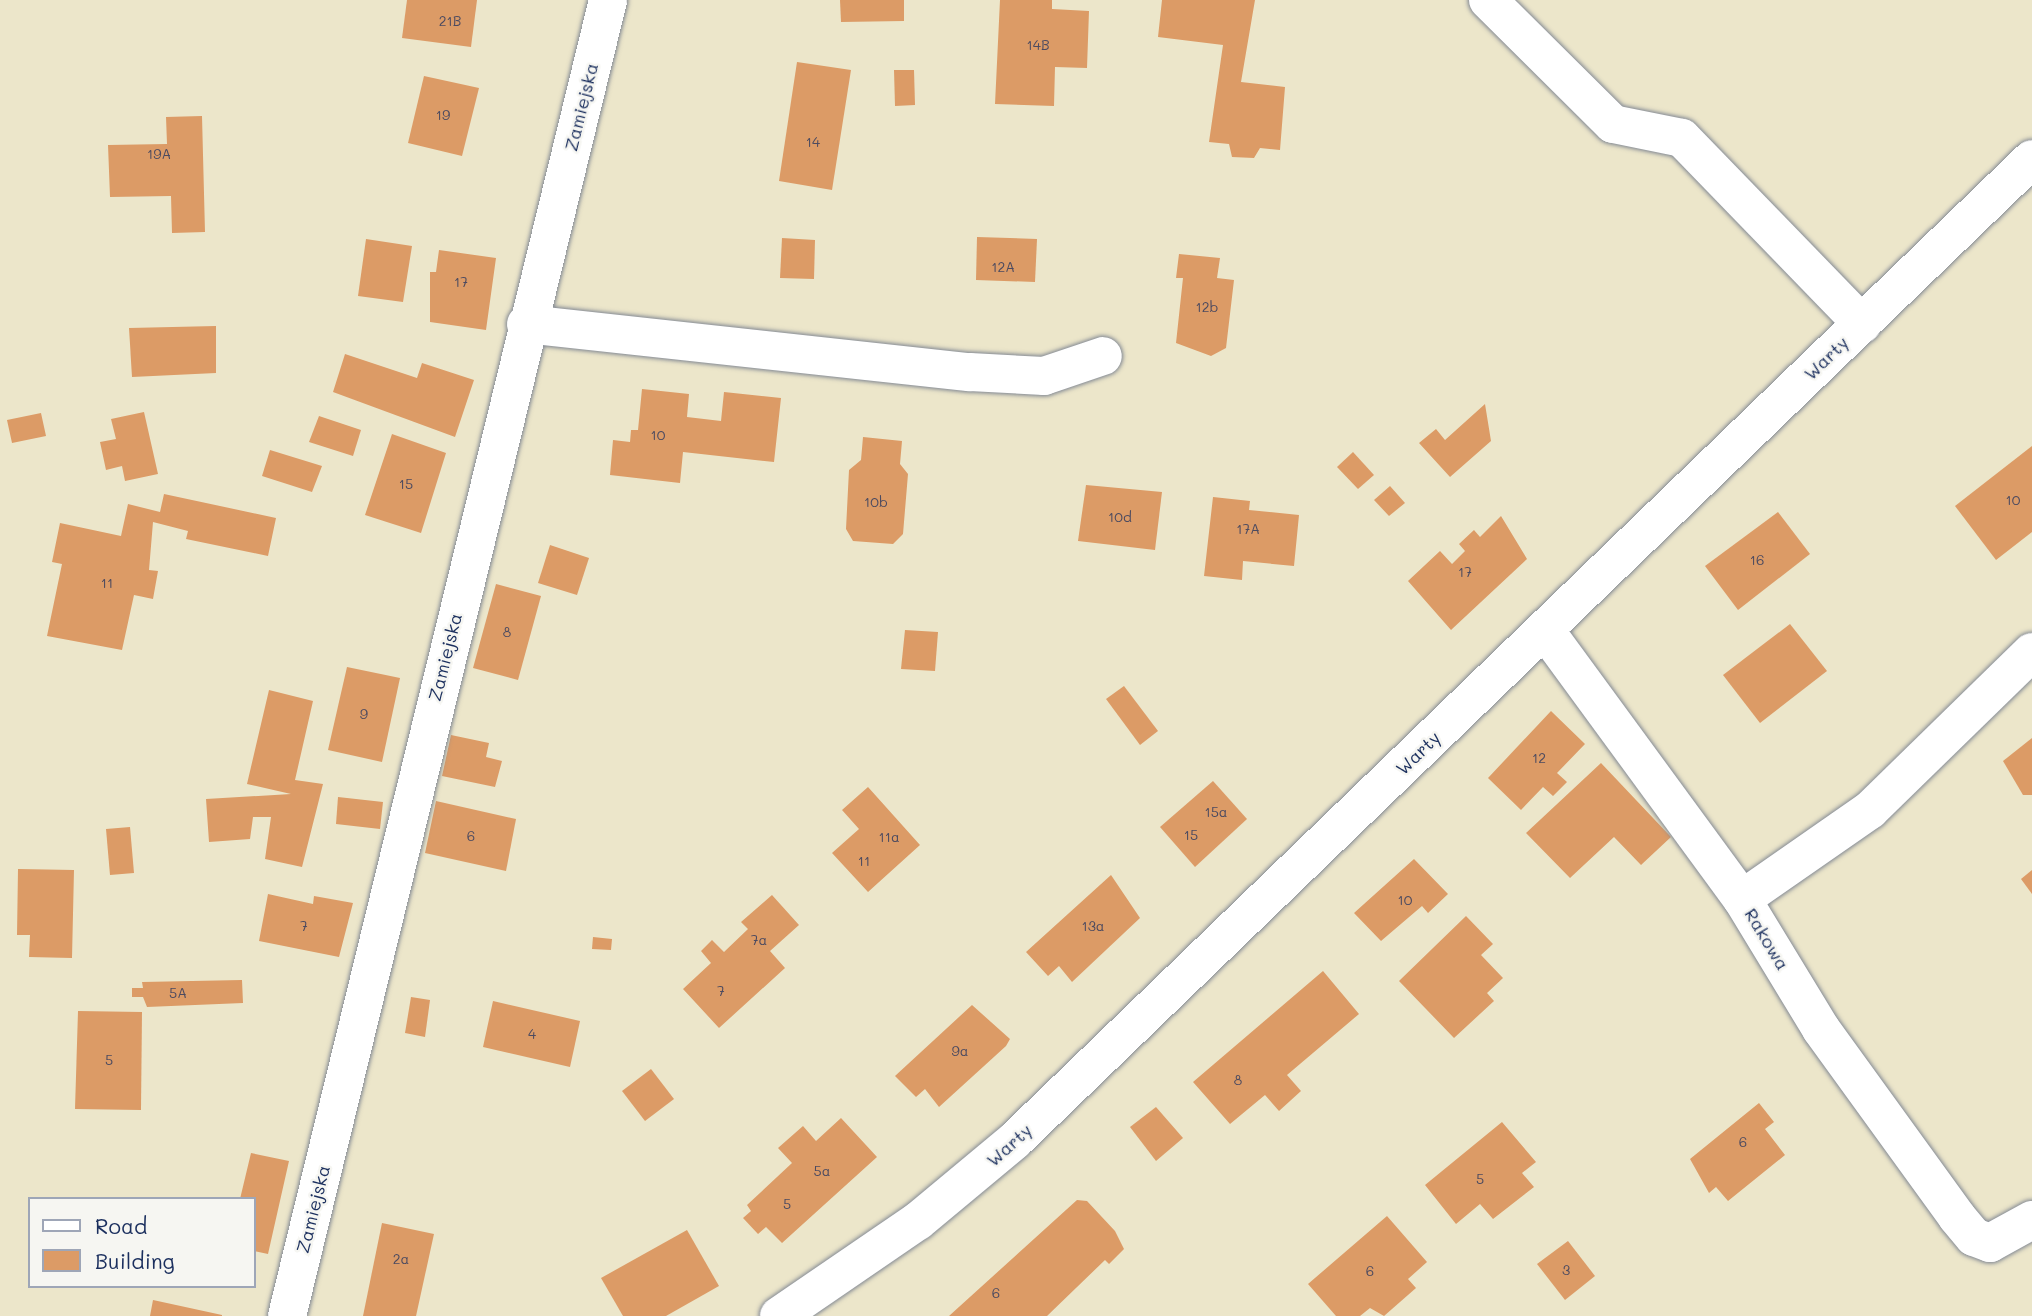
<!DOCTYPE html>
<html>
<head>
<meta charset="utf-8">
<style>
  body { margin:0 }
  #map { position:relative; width:2032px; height:1316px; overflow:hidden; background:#ece6ca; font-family:Mali,sans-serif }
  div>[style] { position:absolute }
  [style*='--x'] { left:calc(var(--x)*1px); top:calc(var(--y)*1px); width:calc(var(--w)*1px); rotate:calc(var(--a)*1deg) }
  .building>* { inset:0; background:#dc9b66 }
  .roads { filter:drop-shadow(0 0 2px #848a94) drop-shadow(0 0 2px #848a94) }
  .minor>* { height:38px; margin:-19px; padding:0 19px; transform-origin:19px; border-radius:19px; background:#fff }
  .major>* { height:38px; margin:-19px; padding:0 19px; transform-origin:19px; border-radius:19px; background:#fff }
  span { translate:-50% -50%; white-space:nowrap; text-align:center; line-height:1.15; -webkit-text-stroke:5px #f6f6f2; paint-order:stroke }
  .number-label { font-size:14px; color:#4b4a60 }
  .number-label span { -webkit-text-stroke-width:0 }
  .street-label { font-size:18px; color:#1b2f5e }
  .legend { position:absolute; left:28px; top:1197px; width:228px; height:91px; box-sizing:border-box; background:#f6f6f2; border:2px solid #9ea6b7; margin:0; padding:9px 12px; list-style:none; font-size:21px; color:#1b2f5e }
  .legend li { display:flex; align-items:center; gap:14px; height:35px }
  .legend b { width:35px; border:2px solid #9ea6b7 }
</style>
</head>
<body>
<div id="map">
  <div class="building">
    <i style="clip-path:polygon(407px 0,477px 0,471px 47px,402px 38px)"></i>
    <i style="clip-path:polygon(840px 0,904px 0,904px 21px,841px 22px)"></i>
    <i style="clip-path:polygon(1000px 0,1052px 0,1052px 9px,1089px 11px,1087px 68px,1055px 67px,1054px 106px,995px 104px)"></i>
    <i style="clip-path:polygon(1162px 0,1255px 0,1241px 82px,1285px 87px,1280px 150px,1260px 148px,1254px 158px,1232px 157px,1229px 144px,1209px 142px,1223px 45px,1158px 37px)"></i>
    <i style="clip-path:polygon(797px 62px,851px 70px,832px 190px,779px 181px)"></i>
    <i style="clip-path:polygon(894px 70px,914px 70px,915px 105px,895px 106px)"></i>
    <i style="clip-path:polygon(424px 76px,479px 88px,462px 156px,408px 143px)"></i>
    <i style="clip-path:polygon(202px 116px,205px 232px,172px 233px,171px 196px,110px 197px,108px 145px,167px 144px,166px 117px)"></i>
    <i style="clip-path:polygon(977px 237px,1037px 239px,1035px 282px,976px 280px)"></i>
    <i style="clip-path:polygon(782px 238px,815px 240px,814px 279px,780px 278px)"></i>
    <i style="clip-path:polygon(366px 239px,412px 246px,403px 302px,358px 296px)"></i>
    <i style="clip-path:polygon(439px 250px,496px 258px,486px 330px,430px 322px,430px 272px,436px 272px)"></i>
    <i style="clip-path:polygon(1179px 254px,1220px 258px,1217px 278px,1234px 280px,1226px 348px,1211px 356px,1176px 343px,1183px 278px,1176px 278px)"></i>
    <i style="clip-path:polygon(216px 326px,216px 373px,132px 377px,129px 328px)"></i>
    <i style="clip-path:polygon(345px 354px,417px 378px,422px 363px,474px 380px,455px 437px,333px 392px)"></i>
    <i style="clip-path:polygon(642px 389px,689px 394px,687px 417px,721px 421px,724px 392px,781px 398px,774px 462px,683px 452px,680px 483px,610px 475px,613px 440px,630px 442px,631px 430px,638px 430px)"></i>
    <i style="clip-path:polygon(1485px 404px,1491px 441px,1450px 477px,1419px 443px,1436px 429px,1445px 440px)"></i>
    <i style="clip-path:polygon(144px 412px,158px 474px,125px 481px,122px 466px,106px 470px,100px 442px,116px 439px,111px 419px)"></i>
    <i style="clip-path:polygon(41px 413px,46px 436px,12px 443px,7px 420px)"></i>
    <i style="clip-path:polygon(319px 416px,361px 430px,353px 456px,309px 442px)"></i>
    <i style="clip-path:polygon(392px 434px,446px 453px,421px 533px,365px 515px)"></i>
    <i style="clip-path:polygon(863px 437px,902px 441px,900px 464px,908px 474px,903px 534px,893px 544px,853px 541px,846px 529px,849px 470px,861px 460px)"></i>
    <i style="clip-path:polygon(2032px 446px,2032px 532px,1996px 560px,1955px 506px)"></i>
    <i style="clip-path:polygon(270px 450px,322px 466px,312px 492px,262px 476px)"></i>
    <i style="clip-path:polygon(1353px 452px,1374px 475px,1358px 489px,1337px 467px)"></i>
    <i style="clip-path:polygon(1086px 485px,1162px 492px,1155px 550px,1078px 541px)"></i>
    <i style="clip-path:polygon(1390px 486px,1405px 503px,1389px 516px,1374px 500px)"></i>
    <i style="clip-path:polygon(164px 494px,276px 518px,268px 556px,186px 539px,188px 531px,153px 522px,149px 570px,158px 571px,153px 599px,134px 595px,122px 650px,47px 636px,62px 564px,52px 562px,60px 523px,121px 536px,128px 504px,160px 512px)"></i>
    <i style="clip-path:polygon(1213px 497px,1250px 501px,1249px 510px,1299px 515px,1294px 566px,1243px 561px,1242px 580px,1204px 576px)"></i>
    <i style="clip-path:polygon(1778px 512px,1810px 554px,1738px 610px,1705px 566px)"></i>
    <i style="clip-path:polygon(1501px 516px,1527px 559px,1451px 630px,1408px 581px,1440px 551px,1452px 564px,1465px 551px,1459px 544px,1474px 530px,1480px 537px)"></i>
    <i style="clip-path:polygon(550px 545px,589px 558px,577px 595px,538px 583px)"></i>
    <i style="clip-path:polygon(496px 584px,541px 596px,518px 680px,473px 668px)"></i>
    <i style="clip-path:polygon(1790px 624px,1827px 671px,1760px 723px,1723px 675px)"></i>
    <i style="clip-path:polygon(905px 630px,938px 632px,935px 671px,901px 669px)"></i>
    <i style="clip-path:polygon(347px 667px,400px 678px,382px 762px,328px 750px)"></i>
    <i style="clip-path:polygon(1124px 686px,1158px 731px,1140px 745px,1106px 699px)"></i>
    <i style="clip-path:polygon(269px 690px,313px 701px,295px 780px,323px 784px,302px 867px,265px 859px,271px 817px,253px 817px,250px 839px,209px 842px,206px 799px,291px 794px,247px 784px)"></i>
    <i style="clip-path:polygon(1551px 711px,1585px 744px,1557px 773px,1567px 782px,1553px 796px,1543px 787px,1521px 810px,1488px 778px)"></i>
    <i style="clip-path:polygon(451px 735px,489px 743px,486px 757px,502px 761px,495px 787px,442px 776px)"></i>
    <i style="clip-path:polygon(2032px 738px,2032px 795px,2023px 795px,2003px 761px)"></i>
    <i style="clip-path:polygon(1601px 763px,1671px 837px,1641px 865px,1614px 837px,1570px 878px,1526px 833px)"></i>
    <i style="clip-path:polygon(1213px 781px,1247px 819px,1195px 867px,1160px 827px)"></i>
    <i style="clip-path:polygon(868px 787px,920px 845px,868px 892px,832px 853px,859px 829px,842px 810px)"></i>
    <i style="clip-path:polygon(338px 797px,383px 802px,380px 829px,336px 824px)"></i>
    <i style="clip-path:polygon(436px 801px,516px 819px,506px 871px,425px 853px)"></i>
    <i style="clip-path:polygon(130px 827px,134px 873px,110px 875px,106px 829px)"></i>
    <i style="clip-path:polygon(1414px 859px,1448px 894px,1428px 913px,1422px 906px,1381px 941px,1354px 913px)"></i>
    <i style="clip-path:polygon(18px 869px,74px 870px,72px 958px,29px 957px,30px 935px,17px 935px)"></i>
    <i style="clip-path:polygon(2032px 870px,2032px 894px,2021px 879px)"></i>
    <i style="clip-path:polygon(1111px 875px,1140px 918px,1072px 982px,1059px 966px,1048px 976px,1026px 952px)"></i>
    <i style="clip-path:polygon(268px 894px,313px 904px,314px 896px,353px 903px,339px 957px,259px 941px)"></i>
    <i style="clip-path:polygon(772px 895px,799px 925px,770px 951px,785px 968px,719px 1028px,683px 989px,711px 963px,701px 951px,712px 940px,724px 952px,748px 929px,741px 922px)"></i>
    <i style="clip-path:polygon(1466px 916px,1493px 944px,1481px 955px,1503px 978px,1487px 993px,1494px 1001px,1454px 1038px,1399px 981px)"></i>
    <i style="clip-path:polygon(593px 937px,612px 939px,611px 950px,592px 949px)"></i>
    <i style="clip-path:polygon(1323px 971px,1359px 1014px,1287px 1075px,1301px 1091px,1279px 1111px,1265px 1095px,1230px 1124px,1193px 1082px)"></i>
    <i style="clip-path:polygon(242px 980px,243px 1003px,147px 1007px,143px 997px,132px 997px,132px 988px,143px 988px,142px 982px)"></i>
    <i style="clip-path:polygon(411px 997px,430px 1000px,425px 1037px,405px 1033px)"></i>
    <i style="clip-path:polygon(493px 1001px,580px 1021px,570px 1067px,483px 1047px)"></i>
    <i style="clip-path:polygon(972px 1005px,1010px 1039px,1006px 1046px,939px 1107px,925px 1089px,916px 1097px,895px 1076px)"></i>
    <i style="clip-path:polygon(78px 1011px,142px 1012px,141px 1110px,75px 1109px)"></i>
    <i style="clip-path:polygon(651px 1069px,674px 1099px,645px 1121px,622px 1091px)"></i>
    <i style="clip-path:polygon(1759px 1103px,1774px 1122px,1765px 1129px,1785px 1155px,1728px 1201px,1716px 1187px,1709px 1193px,1690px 1159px)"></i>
    <i style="clip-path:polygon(1156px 1107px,1183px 1138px,1156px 1161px,1130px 1127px)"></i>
    <i style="clip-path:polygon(841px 1118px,877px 1157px,782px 1243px,766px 1227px,758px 1234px,743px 1218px,751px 1211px,747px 1205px,792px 1163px,778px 1148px,803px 1126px,816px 1141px)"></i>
    <i style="clip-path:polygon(1502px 1122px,1536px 1162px,1522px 1173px,1534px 1187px,1493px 1219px,1480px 1204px,1456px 1224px,1425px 1185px)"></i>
    <i style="clip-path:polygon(251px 1153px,289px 1161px,268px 1254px,254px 1251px,254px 1199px,240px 1199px)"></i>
    <i style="clip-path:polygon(1077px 1200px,1087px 1201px,1115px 1231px,1124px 1249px,1109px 1264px,1105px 1260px,1047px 1316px,949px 1316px)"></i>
    <i style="clip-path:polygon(1387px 1216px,1427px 1262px,1408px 1279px,1416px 1288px,1384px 1316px,1370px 1308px,1360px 1316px,1336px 1316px,1308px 1284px)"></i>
    <i style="clip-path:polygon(382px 1223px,434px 1234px,416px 1316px,363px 1316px)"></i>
    <i style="clip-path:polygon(687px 1230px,719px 1286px,666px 1316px,623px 1316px,601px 1278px)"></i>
    <i style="clip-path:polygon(1568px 1241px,1595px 1276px,1565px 1300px,1537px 1264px)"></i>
    <i style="clip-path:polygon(153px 1300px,222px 1315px,222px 1316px,150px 1316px)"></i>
  </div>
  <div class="roads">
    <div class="minor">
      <i style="--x:1488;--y:0;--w:176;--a:44.8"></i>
      <i style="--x:1613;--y:124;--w:70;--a:11.5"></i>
      <i style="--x:1682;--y:138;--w:259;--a:45.9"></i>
      <i style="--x:526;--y:324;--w:447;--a:6.2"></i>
      <i style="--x:970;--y:372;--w:74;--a:3.1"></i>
      <i style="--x:1044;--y:376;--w:62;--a:-18.7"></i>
      <i style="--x:1545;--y:630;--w:333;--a:53.8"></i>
      <i style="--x:1742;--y:899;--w:152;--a:58.7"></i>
      <i style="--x:1821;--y:1029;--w:232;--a:54.1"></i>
      <i style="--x:1957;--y:1217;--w:26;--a:50"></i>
      <i style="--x:1974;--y:1237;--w:17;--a:21"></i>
      <i style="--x:1990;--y:1243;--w:48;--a:-28.7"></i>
      <i style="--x:1742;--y:899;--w:156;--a:-34.8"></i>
      <i style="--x:1870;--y:810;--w:226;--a:-44.3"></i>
      <i style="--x:287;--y:1316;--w:1355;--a:-76.29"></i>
    </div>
    <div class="major">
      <i style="--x:779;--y:1316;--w:168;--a:-34.4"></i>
      <i style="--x:918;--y:1221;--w:125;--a:-39.8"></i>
      <i style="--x:1014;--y:1141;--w:1414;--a:-43.97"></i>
    </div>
  </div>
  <div class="number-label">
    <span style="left:450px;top:21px">21B</span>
    <span style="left:1038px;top:45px">14B</span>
    <span style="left:443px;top:115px">19</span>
    <span style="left:813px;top:142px">14</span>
    <span style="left:159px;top:154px">19A</span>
    <span style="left:1003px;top:267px">12A</span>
    <span style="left:461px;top:282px">17</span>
    <span style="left:1207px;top:307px">12b</span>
    <span style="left:658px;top:435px">10</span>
    <span style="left:406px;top:484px">15</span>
    <span style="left:2013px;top:500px">10</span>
    <span style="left:876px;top:502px">10b</span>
    <span style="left:1120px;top:517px">10d</span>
    <span style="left:1248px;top:529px">17A</span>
    <span style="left:1757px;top:560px">16</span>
    <span style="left:1465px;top:572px">17</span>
    <span style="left:107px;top:583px">11</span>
    <span style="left:507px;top:632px">8</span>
    <span style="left:364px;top:714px">9</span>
    <span style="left:1539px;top:758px">12</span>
    <span style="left:1216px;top:812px">15a</span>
    <span style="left:1191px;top:835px">15</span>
    <span style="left:471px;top:836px">6</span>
    <span style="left:889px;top:837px">11a</span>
    <span style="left:864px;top:861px">11</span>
    <span style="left:1405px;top:900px">10</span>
    <span style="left:304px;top:926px">7</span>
    <span style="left:1093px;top:926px">13a</span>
    <span style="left:759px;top:940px">7a</span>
    <span style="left:721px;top:991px">7</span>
    <span style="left:178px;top:993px">5A</span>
    <span style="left:532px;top:1034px">4</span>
    <span style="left:960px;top:1051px">9a</span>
    <span style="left:109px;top:1060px">5</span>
    <span style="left:1238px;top:1080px">8</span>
    <span style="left:1743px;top:1142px">6</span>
    <span style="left:822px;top:1171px">5a</span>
    <span style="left:1480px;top:1179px">5</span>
    <span style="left:787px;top:1204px">5</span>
    <span style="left:401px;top:1259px">2a</span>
    <span style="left:1566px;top:1270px">3</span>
    <span style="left:1370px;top:1271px">6</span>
    <span style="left:996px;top:1293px">6</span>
  </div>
  <div class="street-label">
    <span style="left:581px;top:107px;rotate:-76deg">Zamiejska</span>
    <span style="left:1826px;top:358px;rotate:-44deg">Warty</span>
    <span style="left:445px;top:657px;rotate:-76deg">Zamiejska</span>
    <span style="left:1418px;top:753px;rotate:-44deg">Warty</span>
    <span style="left:1767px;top:939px;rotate:59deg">Rakowa</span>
    <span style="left:1009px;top:1145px;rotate:-42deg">Warty</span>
    <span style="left:313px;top:1209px;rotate:-76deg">Zamiejska</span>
  </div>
  <ul class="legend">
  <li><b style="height:9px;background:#fff"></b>Road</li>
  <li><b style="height:19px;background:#dc9b66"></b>Building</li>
  </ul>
</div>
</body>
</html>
